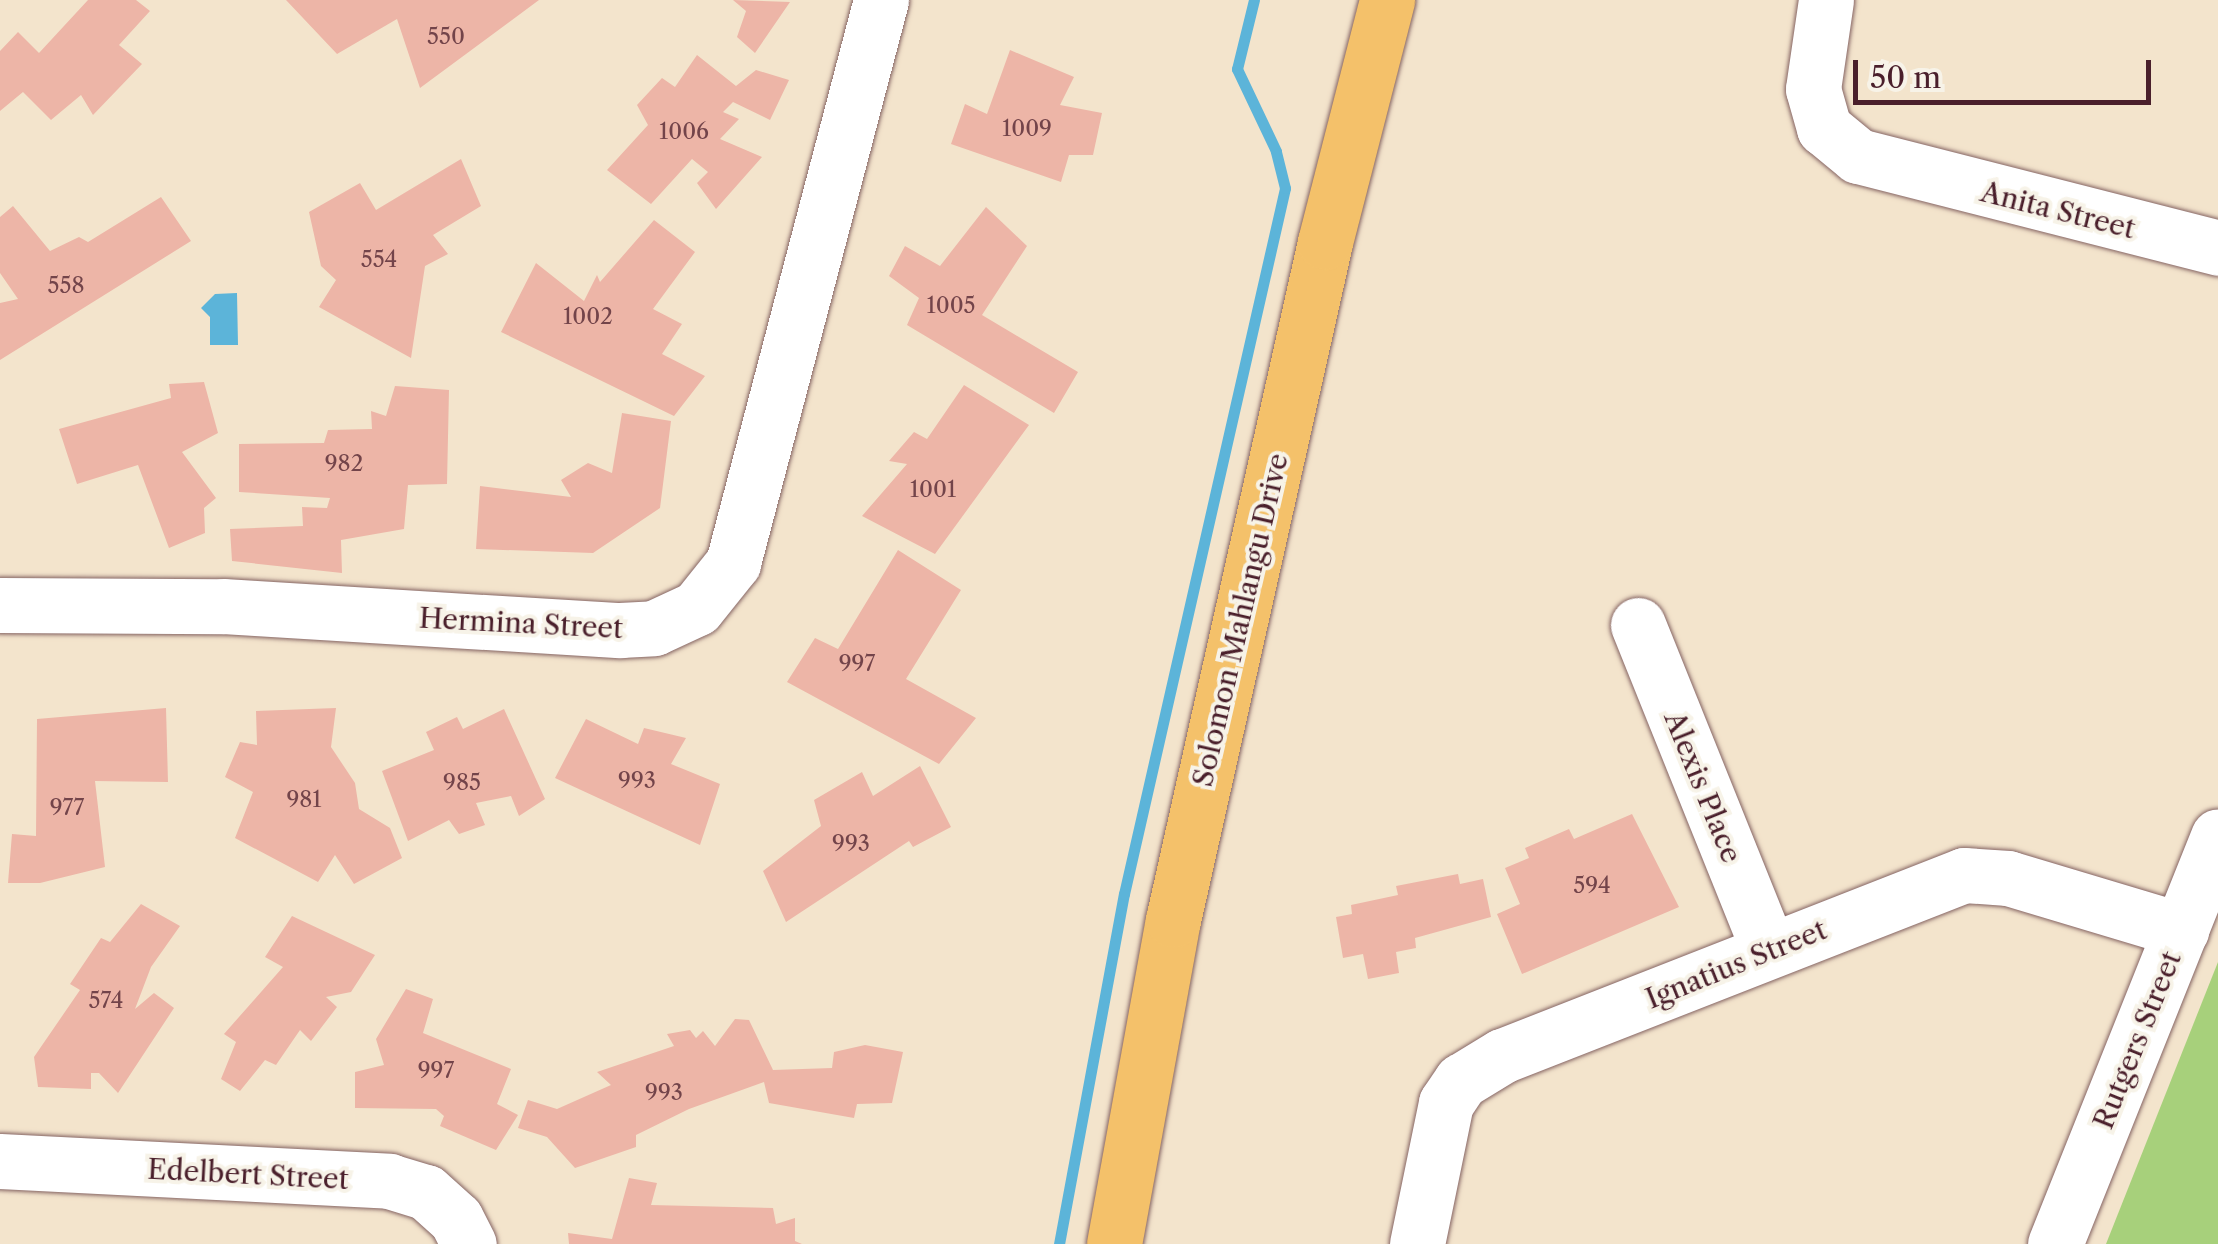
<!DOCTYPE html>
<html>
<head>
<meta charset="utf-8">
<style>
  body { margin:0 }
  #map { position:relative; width:2218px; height:1244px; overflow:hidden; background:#f3e4cc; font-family:"Libre Caslon Text",serif }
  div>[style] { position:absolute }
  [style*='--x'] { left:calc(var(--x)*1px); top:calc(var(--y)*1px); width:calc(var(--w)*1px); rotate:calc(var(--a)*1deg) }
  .green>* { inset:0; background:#a7d07b }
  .water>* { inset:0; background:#5cb4d9 }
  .stream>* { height:11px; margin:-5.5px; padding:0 5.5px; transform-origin:5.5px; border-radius:5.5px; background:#5cb4d9 }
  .building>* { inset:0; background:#edb5a7 }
  .roads { filter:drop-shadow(0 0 2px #856463) drop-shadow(0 0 2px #856463) }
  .minor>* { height:55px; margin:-27.5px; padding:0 27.5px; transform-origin:27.5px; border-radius:27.5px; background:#fff }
  .major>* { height:55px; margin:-27.5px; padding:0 27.5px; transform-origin:27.5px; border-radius:27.5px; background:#f4c16a }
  span { translate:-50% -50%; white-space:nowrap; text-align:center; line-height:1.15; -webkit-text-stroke:8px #f7f3e8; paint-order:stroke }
  .number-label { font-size:22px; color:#73444a }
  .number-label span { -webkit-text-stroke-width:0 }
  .street-label { font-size:28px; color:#4a1f2b }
  .scale { position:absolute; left:1853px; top:60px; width:298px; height:45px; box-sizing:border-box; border:5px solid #4a1f2b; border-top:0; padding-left:12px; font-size:30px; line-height:35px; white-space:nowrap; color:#4a1f2b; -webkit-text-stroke:8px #f7f3e8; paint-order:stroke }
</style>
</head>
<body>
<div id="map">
  <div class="green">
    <i style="clip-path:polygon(2218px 962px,2218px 1244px,2106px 1244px)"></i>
  </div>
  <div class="water">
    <i style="clip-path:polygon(237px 293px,238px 345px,210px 345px,210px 317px,201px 308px,215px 294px)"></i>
  </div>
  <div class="stream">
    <i style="--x:1059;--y:1244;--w:356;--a:-79.5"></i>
    <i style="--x:1124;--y:894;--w:724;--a:-77.15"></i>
    <i style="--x:1285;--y:188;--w:38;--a:-104"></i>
    <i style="--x:1276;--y:151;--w:91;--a:-115.4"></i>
    <i style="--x:1237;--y:69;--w:71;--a:-76.2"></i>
  </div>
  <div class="building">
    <i style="clip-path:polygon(88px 0,136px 0,150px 11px,119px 45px,142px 64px,93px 115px,81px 95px,51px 120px,23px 92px,0 111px,0 51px,18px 32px,39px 53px)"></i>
    <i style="clip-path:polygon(286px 0,539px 0,420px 88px,397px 19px,337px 54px)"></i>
    <i style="clip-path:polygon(733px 0,790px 2px,755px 53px,737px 37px,746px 11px)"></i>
    <i style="clip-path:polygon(1010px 50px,1074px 77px,1060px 105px,1102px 113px,1093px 155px,1069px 155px,1061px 182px,951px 144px,965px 104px,987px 114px)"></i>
    <i style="clip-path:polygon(697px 55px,736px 86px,756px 70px,789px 80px,770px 120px,733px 102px,723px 112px,739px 119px,720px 139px,762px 157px,716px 209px,697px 183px,708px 172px,692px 159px,651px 204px,607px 170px,648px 125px,637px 105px,662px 78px,675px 87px)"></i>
    <i style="clip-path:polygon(461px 159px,481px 206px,433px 235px,448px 254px,425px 266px,411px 358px,319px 307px,336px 280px,321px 266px,309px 212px,360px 183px,376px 210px)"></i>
    <i style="clip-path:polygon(161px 197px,191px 241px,0 360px,0 303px,18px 299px,0 273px,0 217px,13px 206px,50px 251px,79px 237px,88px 242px)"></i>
    <i style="clip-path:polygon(986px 207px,1027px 246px,982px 315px,1078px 372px,1054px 413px,907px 325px,919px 298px,889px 276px,905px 246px,940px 266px)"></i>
    <i style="clip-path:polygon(654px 220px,695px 252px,653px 309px,682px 324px,662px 354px,705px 376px,674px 416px,501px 332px,536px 263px,584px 301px,597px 275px,600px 282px)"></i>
    <i style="clip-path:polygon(204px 382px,218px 433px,182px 452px,216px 498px,204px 508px,205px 533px,169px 548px,138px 465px,77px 484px,59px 429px,171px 398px,169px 384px)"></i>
    <i style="clip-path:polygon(964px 385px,1029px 425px,935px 554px,862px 516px,907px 464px,889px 461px,914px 432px,927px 439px)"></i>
    <i style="clip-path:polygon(395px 386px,449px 390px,447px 484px,408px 485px,404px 529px,341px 540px,342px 573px,232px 561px,230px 529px,303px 526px,302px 507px,327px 508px,330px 498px,239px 492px,239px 444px,324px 443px,328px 430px,372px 429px,371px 411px,386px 416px)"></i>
    <i style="clip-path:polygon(622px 413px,671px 421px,660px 508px,593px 553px,476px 549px,480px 486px,571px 497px,561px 480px,588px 463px,612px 473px)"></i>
    <i style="clip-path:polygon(898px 550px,961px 590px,906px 679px,976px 718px,939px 764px,787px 682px,815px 638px,838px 649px)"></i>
    <i style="clip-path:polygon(166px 708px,168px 782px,95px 781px,105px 867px,40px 883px,8px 883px,12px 834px,36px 836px,37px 719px)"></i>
    <i style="clip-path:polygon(336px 708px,331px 747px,355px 783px,359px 809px,390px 828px,402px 858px,354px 884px,335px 855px,318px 882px,235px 838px,253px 792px,225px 777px,240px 742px,257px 745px,256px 711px)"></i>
    <i style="clip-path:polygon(504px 709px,545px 799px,519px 816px,511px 796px,476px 803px,485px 825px,459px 834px,449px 820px,408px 841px,382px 771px,434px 750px,426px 732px,457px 717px,463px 729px)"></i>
    <i style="clip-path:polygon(586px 719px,638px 744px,644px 728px,686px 738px,671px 764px,720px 784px,700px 845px,555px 778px)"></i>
    <i style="clip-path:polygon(920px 766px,951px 827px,913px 847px,909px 841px,786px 922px,763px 871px,821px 826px,814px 800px,862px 772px,873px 796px)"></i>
    <i style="clip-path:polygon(1632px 814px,1679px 907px,1522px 974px,1497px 914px,1520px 904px,1505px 868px,1529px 858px,1525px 848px,1569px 829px,1574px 839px)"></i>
    <i style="clip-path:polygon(1458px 874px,1460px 884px,1483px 879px,1491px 917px,1415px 938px,1416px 948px,1396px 952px,1399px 973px,1368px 979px,1363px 954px,1343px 958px,1336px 917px,1352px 914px,1351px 905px,1398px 895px,1396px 886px)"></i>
    <i style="clip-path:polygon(141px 904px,180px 926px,151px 967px,135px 1009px,154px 993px,174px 1008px,118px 1093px,99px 1073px,91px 1073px,91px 1089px,38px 1087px,34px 1057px,80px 990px,70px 984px,101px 938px,110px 942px)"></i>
    <i style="clip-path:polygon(292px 916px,375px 955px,351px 992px,326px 997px,337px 1007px,311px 1041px,300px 1030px,276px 1065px,265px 1060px,240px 1091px,221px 1079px,236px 1042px,224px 1034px,283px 967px,265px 957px)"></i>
    <i style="clip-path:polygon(406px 989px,433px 999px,423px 1033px,511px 1069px,497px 1104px,518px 1115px,496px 1150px,440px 1126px,444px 1116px,436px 1109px,355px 1108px,355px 1072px,384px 1065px,376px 1039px)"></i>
    <i style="clip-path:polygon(735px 1019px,749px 1020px,773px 1070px,832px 1068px,834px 1052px,865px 1045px,903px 1052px,892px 1103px,857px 1104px,854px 1118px,769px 1103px,764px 1082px,689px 1109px,636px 1135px,636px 1147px,575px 1168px,547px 1137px,518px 1128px,528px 1100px,557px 1109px,611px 1085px,597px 1072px,674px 1046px,667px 1034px,690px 1030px,696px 1038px,703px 1031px,715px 1046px)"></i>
    <i style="clip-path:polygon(629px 1178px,657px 1183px,651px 1205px,773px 1208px,776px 1224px,795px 1218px,795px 1241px,802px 1244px,569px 1244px,568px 1233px,612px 1239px)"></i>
  </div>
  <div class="roads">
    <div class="minor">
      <i style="--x:1826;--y:0;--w:90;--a:98.3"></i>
      <i style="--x:1813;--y:89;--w:41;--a:74.2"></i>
      <i style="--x:1824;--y:128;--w:44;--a:39.5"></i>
      <i style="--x:1858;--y:156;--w:372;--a:14.3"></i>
      <i style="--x:0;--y:605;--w:223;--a:0.3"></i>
      <i style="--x:223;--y:606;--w:398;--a:3.5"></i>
      <i style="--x:620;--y:630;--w:34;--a:-3"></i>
      <i style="--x:654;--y:628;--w:47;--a:-24.9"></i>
      <i style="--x:697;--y:608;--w:58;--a:-51.3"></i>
      <i style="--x:733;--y:563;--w:582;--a:-75.27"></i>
      <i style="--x:1638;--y:625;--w:348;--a:68.1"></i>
      <i style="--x:0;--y:1161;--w:390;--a:2.9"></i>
      <i style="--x:389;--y:1181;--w:39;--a:17"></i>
      <i style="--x:426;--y:1192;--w:40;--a:42"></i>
      <i style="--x:456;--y:1219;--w:28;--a:63"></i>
      <i style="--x:1417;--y:1244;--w:144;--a:-78.4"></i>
      <i style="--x:1446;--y:1103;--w:27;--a:-56"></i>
      <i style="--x:1461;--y:1081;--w:48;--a:-31.4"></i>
      <i style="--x:1502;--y:1056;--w:496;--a:-21.4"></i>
      <i style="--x:1964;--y:875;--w:44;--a:3.9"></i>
      <i style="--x:2008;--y:878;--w:181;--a:16.7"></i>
      <i style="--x:2055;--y:1244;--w:439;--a:-68.2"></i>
    </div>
    <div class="major">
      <i style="--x:1114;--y:1244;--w:329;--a:-79.7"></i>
      <i style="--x:1173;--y:920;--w:695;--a:-77.36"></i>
      <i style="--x:1325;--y:242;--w:250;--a:-75.6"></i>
    </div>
  </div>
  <div class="number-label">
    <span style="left:446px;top:37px">550</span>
    <span style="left:1027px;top:129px">1009</span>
    <span style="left:684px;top:132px">1006</span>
    <span style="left:379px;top:260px">554</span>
    <span style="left:66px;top:286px">558</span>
    <span style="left:951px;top:306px">1005</span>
    <span style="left:588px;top:317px">1002</span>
    <span style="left:344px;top:464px">982</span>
    <span style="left:933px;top:490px">1001</span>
    <span style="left:857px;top:664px">997</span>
    <span style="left:637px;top:781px">993</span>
    <span style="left:462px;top:783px">985</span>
    <span style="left:304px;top:800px">981</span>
    <span style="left:67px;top:808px">977</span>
    <span style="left:851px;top:844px">993</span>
    <span style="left:1592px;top:886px">594</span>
    <span style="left:106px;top:1001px">574</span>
    <span style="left:436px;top:1071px">997</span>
    <span style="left:664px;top:1093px">993</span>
  </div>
  <div class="street-label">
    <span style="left:2058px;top:210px;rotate:14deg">Anita Street</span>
    <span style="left:1240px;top:620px;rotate:-77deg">Solomon Mahlangu Drive</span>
    <span style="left:521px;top:623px;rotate:3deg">Hermina Street</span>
    <span style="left:1703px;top:787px;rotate:68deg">Alexis Place</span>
    <span style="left:1736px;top:964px;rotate:-22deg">Ignatius Street</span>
    <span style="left:2137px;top:1040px;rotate:-68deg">Rutgers Street</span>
    <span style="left:248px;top:1174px;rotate:3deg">Edelbert Street</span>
  </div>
  <div class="scale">50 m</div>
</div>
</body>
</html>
